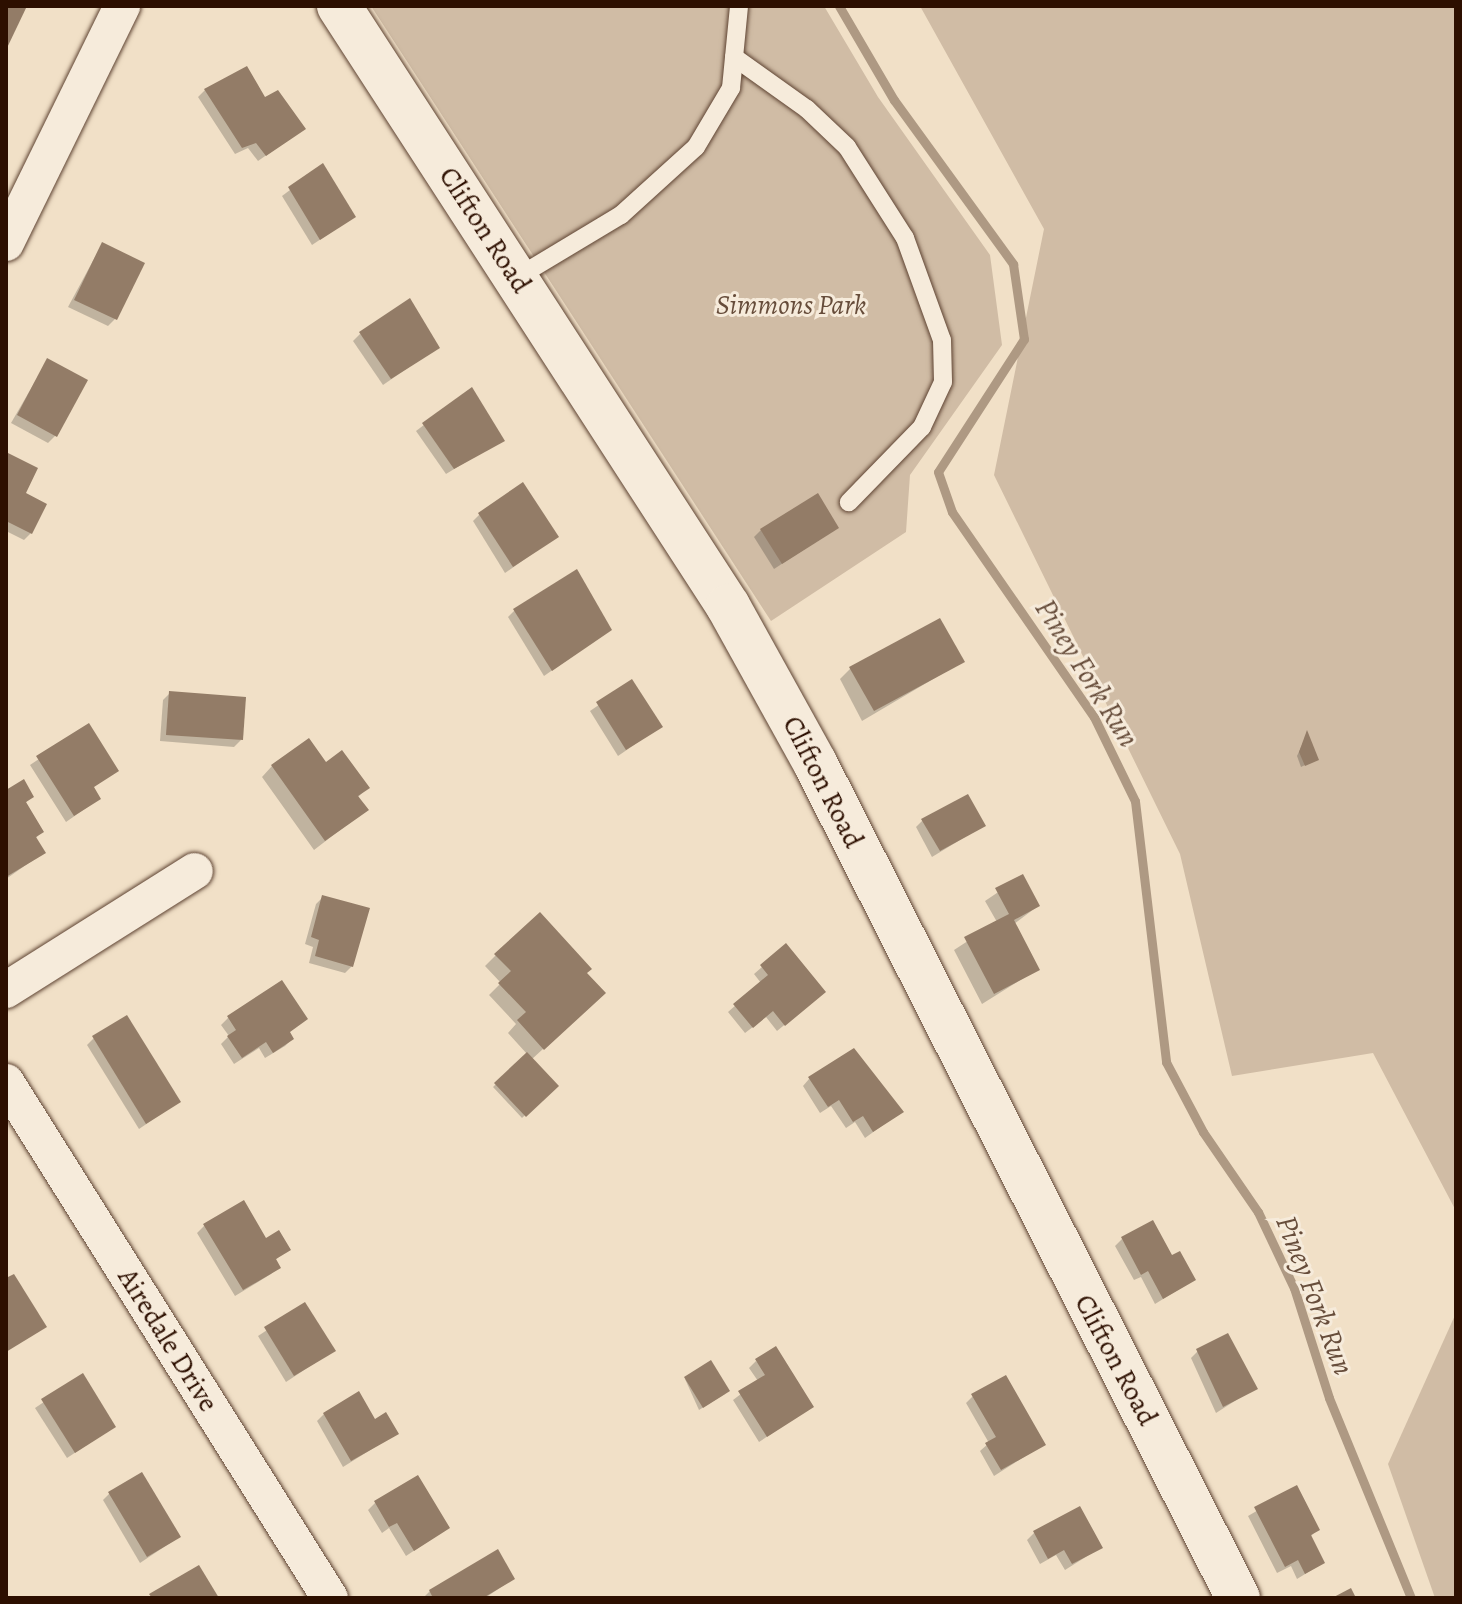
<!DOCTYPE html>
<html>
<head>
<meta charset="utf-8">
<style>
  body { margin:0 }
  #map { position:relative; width:1462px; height:1604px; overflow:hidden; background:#f1e0c7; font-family:Alegreya,serif }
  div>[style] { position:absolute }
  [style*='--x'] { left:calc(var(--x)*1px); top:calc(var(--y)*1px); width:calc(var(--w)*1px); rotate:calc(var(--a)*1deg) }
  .green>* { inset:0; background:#d0bca5 }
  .shadow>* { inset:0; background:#0003 }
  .stream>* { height:9px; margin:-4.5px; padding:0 4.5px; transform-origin:4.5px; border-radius:4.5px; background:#ae9983 }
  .building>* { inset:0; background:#937c67 }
  .roads { filter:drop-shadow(0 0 2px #5e4332) drop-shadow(0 0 2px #5e4332) }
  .lane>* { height:18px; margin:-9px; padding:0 9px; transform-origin:9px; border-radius:9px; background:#f6ebdb }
  .street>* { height:36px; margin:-18px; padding:0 18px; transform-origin:18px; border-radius:18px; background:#f6ebdb }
  .secondary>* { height:44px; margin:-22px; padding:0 22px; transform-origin:22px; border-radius:22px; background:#f6ebdb }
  span { translate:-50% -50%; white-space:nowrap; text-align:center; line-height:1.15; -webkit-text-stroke:6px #f6ebdb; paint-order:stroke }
  .street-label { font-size:28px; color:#2d0f00 }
  .park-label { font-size:28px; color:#664c3a; font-style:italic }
  .water-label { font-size:30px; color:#674d3b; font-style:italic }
  .frame { position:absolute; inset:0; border:8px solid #2d0f00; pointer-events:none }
</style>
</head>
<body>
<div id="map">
  <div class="green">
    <i style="clip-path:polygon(371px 6px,824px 6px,878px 97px,990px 255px,1002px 345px,910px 475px,906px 532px,771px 621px)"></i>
    <i style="clip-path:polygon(920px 6px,1456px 6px,1456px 1211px,1373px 1053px,1232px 1076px,1180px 854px,994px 475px,1044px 229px)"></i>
    <i style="clip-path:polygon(1456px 1313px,1456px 1598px,1435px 1598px,1388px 1464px)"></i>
  </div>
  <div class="shadow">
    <i style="clip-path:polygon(205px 90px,264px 100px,304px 129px,258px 161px,248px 148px,235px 154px,198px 97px)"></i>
    <i style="clip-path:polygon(322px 166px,354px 217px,312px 245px,282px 196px)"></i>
    <i style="clip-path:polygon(102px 244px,115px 319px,108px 326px,68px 307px)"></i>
    <i style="clip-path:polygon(360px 334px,438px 347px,383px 385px,353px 341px)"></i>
    <i style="clip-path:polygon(47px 361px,55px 436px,48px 443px,11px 423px)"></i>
    <i style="clip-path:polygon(471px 389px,502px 440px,446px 474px,416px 431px)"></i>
    <i style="clip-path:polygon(6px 454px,23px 494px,31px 533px,24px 540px,6px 531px)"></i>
    <i style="clip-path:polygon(480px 514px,556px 537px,505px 573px,473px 521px)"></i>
    <i style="clip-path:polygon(837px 528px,774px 569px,754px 537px,761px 530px)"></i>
    <i style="clip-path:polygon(515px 610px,610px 630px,544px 676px,508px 617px)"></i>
    <i style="clip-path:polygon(962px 662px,862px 721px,840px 679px,851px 668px)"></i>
    <i style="clip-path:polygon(632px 682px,660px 727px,618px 756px,590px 711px)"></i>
    <i style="clip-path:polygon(170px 693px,241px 740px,234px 747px,160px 741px,163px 700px)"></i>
    <i style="clip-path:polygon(88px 726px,116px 771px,92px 788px,99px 799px,66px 822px,30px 765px)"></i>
    <i style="clip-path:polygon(1307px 734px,1317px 759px,1301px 767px,1297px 756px)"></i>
    <i style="clip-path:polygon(326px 764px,367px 788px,357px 798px,366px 810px,314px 850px,262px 777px,272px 766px)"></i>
    <i style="clip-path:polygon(6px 791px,32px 797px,25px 803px,42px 831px,35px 839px,43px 853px,6px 879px)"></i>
    <i style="clip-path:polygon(923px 820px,983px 826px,932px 857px,916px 827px)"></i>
    <i style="clip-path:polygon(1022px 876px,1038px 906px,1014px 924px,1038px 969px,982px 1004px,954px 950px,997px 922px,985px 901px)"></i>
    <i style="clip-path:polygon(323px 897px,352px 966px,345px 973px,309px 963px,313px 947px,305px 944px,316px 904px)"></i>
    <i style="clip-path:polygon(786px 946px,817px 998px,777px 1031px,766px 1017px,745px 1033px,728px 1012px,761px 983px,754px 974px)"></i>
    <i style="clip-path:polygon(496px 955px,585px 973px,592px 1004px,531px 1060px,556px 1086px,522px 1118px,493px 1087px,527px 1054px,508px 1033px,516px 1024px,489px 995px,501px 983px,485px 966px)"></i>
    <i style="clip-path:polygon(228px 1018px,306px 1019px,288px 1033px,292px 1039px,285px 1046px,265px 1058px,259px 1048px,234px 1064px,221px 1044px,229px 1036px,221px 1025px)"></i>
    <i style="clip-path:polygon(94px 1038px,179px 1102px,139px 1129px,87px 1045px)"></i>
    <i style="clip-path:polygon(809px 1079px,901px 1112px,865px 1138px,855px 1122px,846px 1128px,831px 1106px,820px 1113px,803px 1086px)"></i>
    <i style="clip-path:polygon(204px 1226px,265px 1240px,288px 1249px,274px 1261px,278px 1267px,271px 1274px,235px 1296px,197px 1233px)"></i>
    <i style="clip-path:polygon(1122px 1239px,1171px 1258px,1194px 1280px,1155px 1304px,1141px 1277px,1134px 1280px,1115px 1246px)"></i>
    <i style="clip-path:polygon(305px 1305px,333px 1351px,286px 1382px,258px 1336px)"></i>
    <i style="clip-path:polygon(1198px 1351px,1255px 1388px,1216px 1413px,1191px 1358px)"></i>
    <i style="clip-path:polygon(756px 1361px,811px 1407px,759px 1442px,733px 1400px,758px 1381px,749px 1368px)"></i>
    <i style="clip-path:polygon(82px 1376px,114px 1427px,67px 1458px,35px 1408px)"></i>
    <i style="clip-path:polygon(685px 1379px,725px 1394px,699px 1410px)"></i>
    <i style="clip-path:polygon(973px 1396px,1043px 1445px,994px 1476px,980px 1451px,989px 1443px,966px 1403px)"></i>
    <i style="clip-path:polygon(324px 1414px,374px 1421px,396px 1434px,343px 1467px,317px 1421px)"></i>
    <i style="clip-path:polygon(1296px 1488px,1318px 1529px,1310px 1537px,1323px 1563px,1297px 1579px,1291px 1566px,1277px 1573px,1248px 1516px)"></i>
    <i style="clip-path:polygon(110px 1493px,179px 1537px,140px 1563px,103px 1500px)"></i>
    <i style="clip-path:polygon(375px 1503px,448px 1528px,406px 1556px,389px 1528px,382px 1533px,368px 1510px)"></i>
    <i style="clip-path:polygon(1034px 1533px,1100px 1548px,1065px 1570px,1056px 1555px,1040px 1564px,1027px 1540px)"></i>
    <i style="clip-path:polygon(513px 1579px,485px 1598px,423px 1598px,430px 1591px)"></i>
  </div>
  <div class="stream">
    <i style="--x:839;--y:6;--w:109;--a:59.7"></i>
    <i style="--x:894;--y:100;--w:203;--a:54"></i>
    <i style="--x:1013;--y:264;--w:76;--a:81.7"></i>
    <i style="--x:1024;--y:339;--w:158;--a:122.9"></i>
    <i style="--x:938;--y:472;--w:42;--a:70.7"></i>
    <i style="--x:952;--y:512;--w:249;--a:55.3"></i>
    <i style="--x:1094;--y:717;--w:93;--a:64"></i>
    <i style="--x:1135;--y:801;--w:263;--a:83.2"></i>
    <i style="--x:1166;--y:1062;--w:79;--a:62.1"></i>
    <i style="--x:1203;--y:1132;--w:97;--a:55.5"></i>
    <i style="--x:1258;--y:1212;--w:84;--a:64.7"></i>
    <i style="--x:1294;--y:1288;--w:115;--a:72.3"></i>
    <i style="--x:1329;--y:1398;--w:216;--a:67.7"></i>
  </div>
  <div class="building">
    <i style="clip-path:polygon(6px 6px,27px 6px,6px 50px)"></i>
    <i style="clip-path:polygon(247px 66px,265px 97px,278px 90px,306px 129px,266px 156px,256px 143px,242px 148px,204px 89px)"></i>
    <i style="clip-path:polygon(323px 163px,356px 217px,320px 240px,288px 187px)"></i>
    <i style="clip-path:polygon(102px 242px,145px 263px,117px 320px,74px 300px)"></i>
    <i style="clip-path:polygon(410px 298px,440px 348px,391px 379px,359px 332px)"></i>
    <i style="clip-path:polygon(47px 358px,88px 380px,57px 437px,17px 415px)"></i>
    <i style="clip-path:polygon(472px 387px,505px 441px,454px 469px,422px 423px)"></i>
    <i style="clip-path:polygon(6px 452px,38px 468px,26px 493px,47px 504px,32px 534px,6px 521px)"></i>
    <i style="clip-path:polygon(523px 482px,559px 537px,513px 567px,478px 513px)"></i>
    <i style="clip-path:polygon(818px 493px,839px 528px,782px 564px,760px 529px)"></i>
    <i style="clip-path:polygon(577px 569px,612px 630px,552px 671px,513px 609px)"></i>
    <i style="clip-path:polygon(940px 618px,965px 662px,874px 711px,849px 667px)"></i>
    <i style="clip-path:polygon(632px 679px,663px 727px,626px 750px,596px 702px)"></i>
    <i style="clip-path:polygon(169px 691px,246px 697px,243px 740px,166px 735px)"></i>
    <i style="clip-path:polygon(89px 723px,119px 771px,94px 787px,101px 799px,74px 816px,36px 756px)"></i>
    <i style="clip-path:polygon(1307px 730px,1319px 760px,1305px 766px,1299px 752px)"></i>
    <i style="clip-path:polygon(309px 738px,326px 762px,342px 750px,370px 788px,358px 796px,369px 810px,325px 841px,271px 765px)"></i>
    <i style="clip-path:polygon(24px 779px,34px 797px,26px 802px,44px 832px,36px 837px,46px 853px,6px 877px,6px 790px)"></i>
    <i style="clip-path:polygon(968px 794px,986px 826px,940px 851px,921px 819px)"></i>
    <i style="clip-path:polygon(1023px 874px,1040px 906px,1014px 920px,1040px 970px,994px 994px,964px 937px,1009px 914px,995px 888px)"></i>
    <i style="clip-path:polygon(322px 895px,370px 908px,353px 967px,315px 956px,319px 940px,311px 937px)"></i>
    <i style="clip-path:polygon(540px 912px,592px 969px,587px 973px,606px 993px,544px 1050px,517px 1020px,526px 1012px,498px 983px,511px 971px,494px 954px)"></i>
    <i style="clip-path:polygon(786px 943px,826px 992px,785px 1026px,773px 1011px,753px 1028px,733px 1004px,768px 975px,760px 965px)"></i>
    <i style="clip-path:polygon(282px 980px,308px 1019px,290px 1032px,294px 1039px,273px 1053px,266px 1042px,242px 1058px,227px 1036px,236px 1030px,227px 1016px)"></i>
    <i style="clip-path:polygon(127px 1015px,181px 1102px,146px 1124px,92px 1036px)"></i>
    <i style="clip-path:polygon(854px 1048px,904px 1112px,873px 1132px,863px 1116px,853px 1122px,839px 1100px,828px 1107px,808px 1077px)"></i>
    <i style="clip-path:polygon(527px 1052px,559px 1086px,526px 1117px,494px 1083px)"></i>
    <i style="clip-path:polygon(244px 1200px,266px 1238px,279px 1230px,291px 1250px,276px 1259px,281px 1268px,243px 1290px,203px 1224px)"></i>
    <i style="clip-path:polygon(1153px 1220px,1172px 1255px,1180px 1251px,1196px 1280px,1163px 1299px,1148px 1271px,1141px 1275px,1121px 1237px)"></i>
    <i style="clip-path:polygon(14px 1274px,47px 1327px,6px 1352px,6px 1278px)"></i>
    <i style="clip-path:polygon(305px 1302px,336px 1351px,294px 1376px,264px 1327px)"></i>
    <i style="clip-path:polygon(1228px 1333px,1258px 1389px,1223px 1407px,1196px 1349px)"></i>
    <i style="clip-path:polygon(776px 1346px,814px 1407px,767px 1437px,738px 1391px,765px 1375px,755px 1359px)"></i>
    <i style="clip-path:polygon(711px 1360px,730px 1391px,703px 1408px,684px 1377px)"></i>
    <i style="clip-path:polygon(83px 1373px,116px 1427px,75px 1453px,41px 1399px)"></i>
    <i style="clip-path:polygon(1006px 1375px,1046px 1445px,1001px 1470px,985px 1443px,996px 1437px,971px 1394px)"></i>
    <i style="clip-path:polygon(359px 1391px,375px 1419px,386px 1412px,399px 1434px,351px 1461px,323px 1413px)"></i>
    <i style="clip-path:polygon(142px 1472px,181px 1537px,147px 1557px,108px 1492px)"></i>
    <i style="clip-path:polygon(418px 1475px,450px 1528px,414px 1551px,397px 1523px,389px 1527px,374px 1501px)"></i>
    <i style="clip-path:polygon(1297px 1485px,1320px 1530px,1311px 1535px,1325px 1563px,1305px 1574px,1298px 1560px,1285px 1567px,1254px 1507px)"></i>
    <i style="clip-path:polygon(1080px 1506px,1103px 1548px,1072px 1564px,1064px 1550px,1048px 1559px,1033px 1531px)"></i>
    <i style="clip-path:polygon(498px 1549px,515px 1579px,483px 1598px,433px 1598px,429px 1590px)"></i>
    <i style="clip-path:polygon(199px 1565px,219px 1598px,152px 1598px,149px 1594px)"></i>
    <i style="clip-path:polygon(1351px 1588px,1356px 1598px,1332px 1598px)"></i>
  </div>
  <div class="roads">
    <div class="lane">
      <i style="--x:734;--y:57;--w:90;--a:35.5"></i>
      <i style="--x:807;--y:109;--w:55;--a:43.5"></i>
      <i style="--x:847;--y:147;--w:108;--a:57.5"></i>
      <i style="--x:905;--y:238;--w:109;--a:70.1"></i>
      <i style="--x:942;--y:340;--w:42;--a:88.6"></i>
      <i style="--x:943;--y:382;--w:50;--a:115"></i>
      <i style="--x:922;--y:427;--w:105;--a:134.2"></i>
      <i style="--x:516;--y:278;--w:122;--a:-31"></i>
      <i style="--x:621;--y:215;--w:101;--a:-42.2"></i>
      <i style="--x:696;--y:147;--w:69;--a:-59.3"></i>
      <i style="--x:731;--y:88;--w:82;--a:-84.4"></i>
    </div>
    <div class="street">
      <i style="--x:6;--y:243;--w:264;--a:-63.9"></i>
      <i style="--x:6;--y:990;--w:223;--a:-32.2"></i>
      <i style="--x:6;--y:1082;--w:609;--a:57.88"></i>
    </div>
    <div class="secondary">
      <i style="--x:339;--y:6;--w:715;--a:57.04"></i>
      <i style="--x:728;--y:606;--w:179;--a:61"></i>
      <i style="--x:815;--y:763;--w:936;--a:63.13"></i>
    </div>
  </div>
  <div class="street-label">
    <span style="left:485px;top:230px;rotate:57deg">Clifton Road</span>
    <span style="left:823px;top:782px;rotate:63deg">Clifton Road</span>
    <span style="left:168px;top:1340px;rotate:58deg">Airedale Drive</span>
    <span style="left:1116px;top:1360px;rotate:62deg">Clifton Road</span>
  </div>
  <div class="park-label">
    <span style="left:791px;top:305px">Simmons Park</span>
  </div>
  <div class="water-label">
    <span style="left:1087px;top:673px;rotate:58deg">Piney Fork Run</span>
    <span style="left:1315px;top:1295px;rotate:69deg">Piney Fork Run</span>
  </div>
  <div class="frame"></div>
</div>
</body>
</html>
